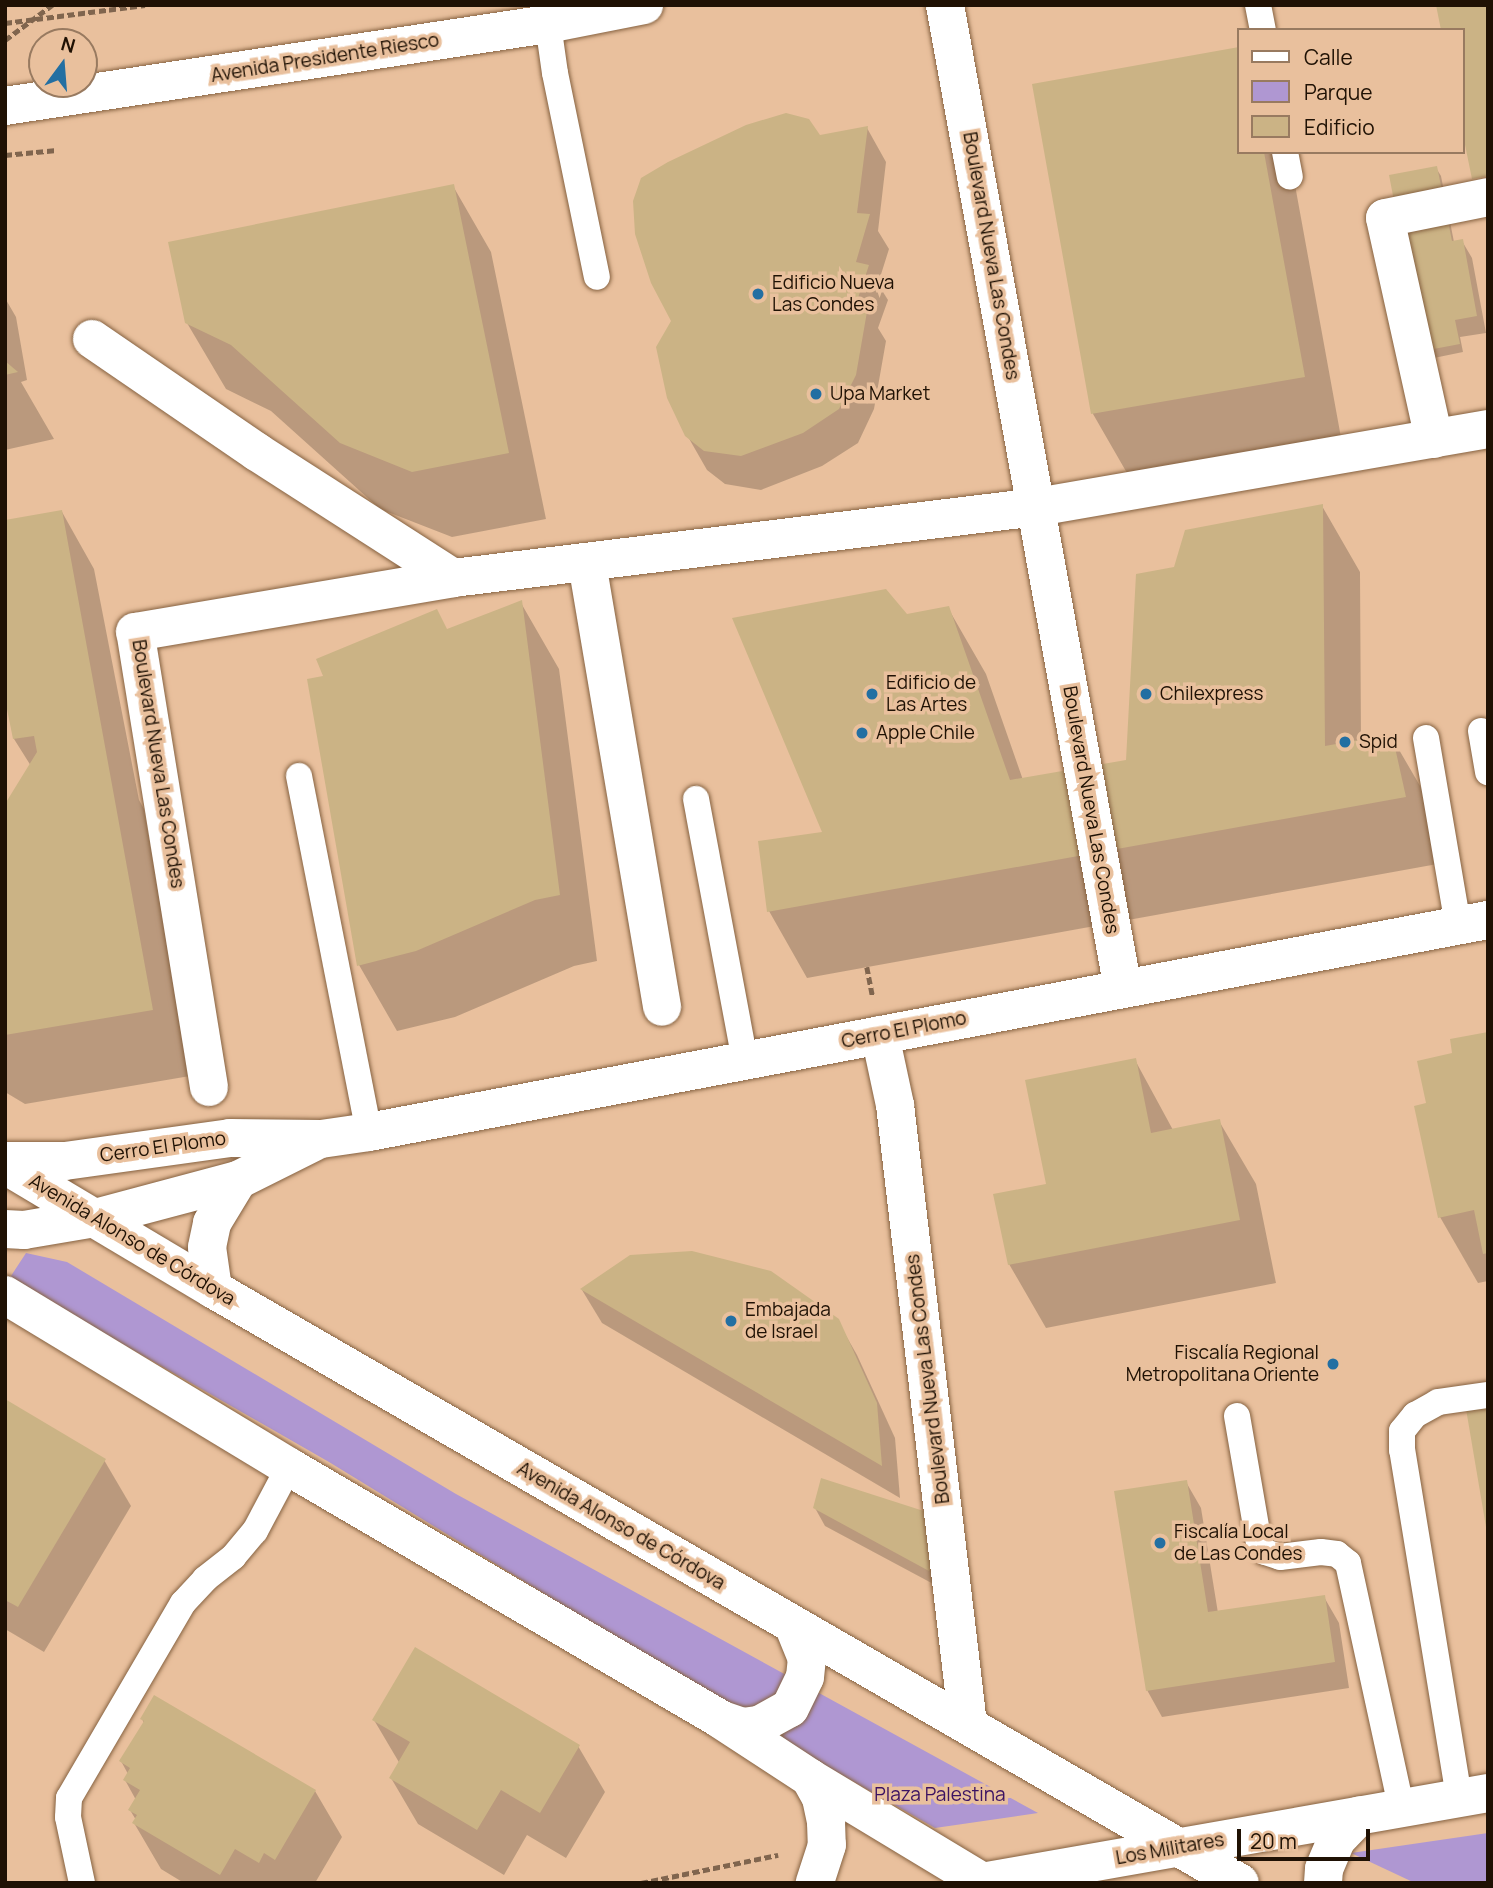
<!DOCTYPE html>
<html>
<head>
<meta charset="utf-8">
<style>
  body { margin:0 }
  #map { position:relative; width:1493px; height:1888px; overflow:hidden; background:#e9c09d; font-family:Manrope,sans-serif }
  div>[style] { position:absolute }
  [style*='--x'] { left:calc(var(--x)*1px); top:calc(var(--y)*1px); width:calc(var(--w)*1px); rotate:calc(var(--a)*1deg) }
  .green>* { inset:0; background:#af97d2 }
  .shadow>* { inset:0; background:#0003 }
  .building>* { inset:0; background:#cbb385 }
  .path>* { height:4.5px; margin-top:-2.25px; transform-origin:0; background:repeating-linear-gradient(90deg,#80654e 0 7px,transparent 0 10.5px) }
  .roads { filter:drop-shadow(0 0 2px #866241) drop-shadow(0 0 2px #866241) }
  .lane>* { height:26px; margin:-13px; padding:0 13px; transform-origin:13px; border-radius:13px; background:#fff }
  .street>* { height:38px; margin:-19px; padding:0 19px; transform-origin:19px; border-radius:19px; background:#fff }
  .secondary>* { height:38px; margin:-19px; padding:0 19px; transform-origin:19px; border-radius:19px; background:#fff }
  .dots>* { width:19px; height:19px; translate:-50% -50%; box-sizing:border-box; border:4px solid #e9c09d; border-radius:50% }
  span { translate:-50% -50%; white-space:nowrap; text-align:center; line-height:1.15; -webkit-text-stroke:7px #e9c09d; paint-order:stroke }
  .street-label { font-size:19px; color:#1f1104 }
  .poi-label { font-size:19px; color:#1f1104 }
  .left { translate:0 -50%; text-align:left }
  .right { translate:-100% -50%; text-align:right }
  .park-label { font-size:19px; color:#3b1262 }
  .frame { position:absolute; inset:0; border:7px solid #1f1104; pointer-events:none }
  .legend { position:absolute; left:1237px; top:28px; width:228px; height:126px; box-sizing:border-box; background:#e9c09d; border:2px solid #987a60; margin:0; padding:9px 12px; list-style:none; font-size:21px; color:#1f1104 }
  .legend li { display:flex; align-items:center; gap:14px; height:35px }
  .legend b { width:35px; border:2px solid #987a60 }
  .north { position:absolute; left:28px; top:28px; width:70px; height:70px; box-sizing:border-box; background:#e9c09d; border:2px solid #987a60; border-radius:50%; rotate:16deg; font-size:19px; font-weight:700; line-height:28px; text-align:center; color:#1f1104 }
  .north::after { content:''; display:block; margin:auto; width:24px; height:32px; background:#236fa2; clip-path:polygon(50% 0,100% 100%,50% 72%,0 100%) }
  .scale { position:absolute; left:1237px; top:1829px; width:133px; height:32px; box-sizing:border-box; border:4px solid #1f1104; border-top:0; padding-left:9px; font-size:21px; line-height:24px; white-space:nowrap; color:#1f1104; -webkit-text-stroke:5px #e9c09d; paint-order:stroke }
</style>
</head>
<body>
<div id="map">
  <div class="green">
    <i style="clip-path:polygon(26px 1253px,67px 1262px,456px 1494px,1038px 1813px,935px 1828px,819px 1762px,329px 1462px,9px 1279px)"></i>
    <i style="clip-path:polygon(1488px 1833px,1488px 1883px,1415px 1883px,1351px 1853px)"></i>
  </div>
  <div class="shadow">
    <i style="clip-path:polygon(1239px 49px,1239px 152px,1289px 152px,1342px 443px,1131px 480px,1093px 414px,1034px 85px)"></i>
    <i style="clip-path:polygon(867px 128px,886px 162px,878px 231px,889px 249px,878px 284px,888px 300px,878px 328px,886px 341px,874px 409px,858px 443px,822px 466px,761px 490px,725px 484px,707px 470px,687px 435px,819px 136px)"></i>
    <i style="clip-path:polygon(1436px 168px,1441px 176px,1454px 242px,1462px 241px,1472px 258px,1486px 333px,1460px 337px,1463px 352px,1429px 359px)"></i>
    <i style="clip-path:polygon(453px 186px,491px 252px,546px 519px,452px 537px,380px 509px,271px 411px,226px 389px,187px 323px)"></i>
    <i style="clip-path:polygon(5px 298px,16px 317px,27px 380px,21px 382px,54px 439px,5px 450px)"></i>
    <i style="clip-path:polygon(1322px 506px,1360px 572px,1361px 742px,1391px 736px,1430px 803px,1443px 863px,807px 978px,769px 911px,825px 833px,906px 616px,948px 608px,986px 674px,1023px 780px,1128px 761px,1176px 568px)"></i>
    <i style="clip-path:polygon(62px 512px,94px 569px,139px 800px,144px 809px,190px 1076px,25px 1104px,5px 1092px,5px 808px,31px 766px,14px 739px)"></i>
    <i style="clip-path:polygon(521px 603px,559px 669px,597px 961px,574px 966px,455px 1017px,397px 1031px,359px 965px,325px 677px)"></i>
    <i style="clip-path:polygon(1488px 1034px,1488px 1281px,1478px 1283px,1440px 1217px,1428px 1104px,1454px 1055px)"></i>
    <i style="clip-path:polygon(1135px 1060px,1173px 1130px,1219px 1121px,1256px 1184px,1276px 1283px,1046px 1328px,1009px 1264px)"></i>
    <i style="clip-path:polygon(582px 1290px,837px 1320px,857px 1355px,895px 1438px,900px 1498px,602px 1323px)"></i>
    <i style="clip-path:polygon(5px 1401px,104px 1460px,131px 1506px,44px 1652px,5px 1629px)"></i>
    <i style="clip-path:polygon(1186px 1482px,1201px 1508px,1218px 1613px,1324px 1597px,1339px 1623px,1349px 1688px,1162px 1717px,1147px 1690px)"></i>
    <i style="clip-path:polygon(815px 1508px,942px 1533px,939px 1587px,825px 1526px)"></i>
    <i style="clip-path:polygon(142px 1719px,315px 1791px,342px 1837px,315px 1883px,184px 1883px,161px 1869px,134px 1823px,136px 1820px,130px 1810px,136px 1800px,125px 1780px,128px 1774px,121px 1761px,144px 1723px)"></i>
    <i style="clip-path:polygon(374px 1720px,578px 1746px,605px 1792px,566px 1858px,527px 1835px,504px 1875px,418px 1824px,391px 1778px,400px 1764px)"></i>
  </div>
  <div class="building">
    <i style="clip-path:polygon(1436px 5px,1488px 5px,1488px 176px,1472px 179px,1463px 135px,1463px 30px,1441px 30px)"></i>
    <i style="clip-path:polygon(1239px 47px,1239px 152px,1264px 152px,1305px 377px,1091px 414px,1032px 84px)"></i>
    <i style="clip-path:polygon(786px 113px,809px 119px,820px 135px,868px 126px,857px 213px,870px 214px,856px 262px,869px 265px,856px 304px,868px 306px,856px 375px,839px 409px,803px 433px,741px 456px,704px 451px,685px 436px,667px 398px,656px 347px,671px 321px,651px 283px,635px 234px,633px 201px,641px 178px,668px 162px,746px 125px)"></i>
    <i style="clip-path:polygon(1437px 166px,1452px 241px,1463px 239px,1477px 316px,1455px 320px,1460px 344px,1423px 351px,1389px 175px)"></i>
    <i style="clip-path:polygon(454px 184px,509px 453px,412px 472px,340px 443px,231px 345px,185px 323px,168px 242px)"></i>
    <i style="clip-path:polygon(5px 361px,18px 372px,5px 375px)"></i>
    <i style="clip-path:polygon(1323px 504px,1325px 746px,1392px 734px,1406px 797px,767px 912px,758px 841px,822px 832px,732px 618px,886px 589px,907px 614px,949px 606px,1010px 780px,1126px 760px,1136px 574px,1174px 567px,1185px 530px)"></i>
    <i style="clip-path:polygon(62px 510px,153px 1010px,5px 1035px,5px 804px,37px 752px,34px 736px,13px 739px,5px 699px,5px 520px)"></i>
    <i style="clip-path:polygon(522px 600px,560px 895px,535px 900px,416px 951px,357px 966px,307px 679px,323px 676px,316px 659px,437px 609px,447px 629px)"></i>
    <i style="clip-path:polygon(1488px 1032px,1488px 1253px,1483px 1254px,1474px 1210px,1438px 1218px,1414px 1106px,1426px 1103px,1417px 1061px,1452px 1053px,1450px 1039px)"></i>
    <i style="clip-path:polygon(1136px 1058px,1151px 1133px,1220px 1119px,1240px 1220px,1008px 1265px,993px 1194px,1046px 1184px,1025px 1080px)"></i>
    <i style="clip-path:polygon(692px 1251px,771px 1271px,839px 1319px,877px 1403px,882px 1466px,580px 1289px,630px 1255px)"></i>
    <i style="clip-path:polygon(5px 1399px,106px 1459px,18px 1607px,5px 1600px)"></i>
    <i style="clip-path:polygon(1488px 1406px,1488px 1527px,1486px 1527px,1466px 1409px)"></i>
    <i style="clip-path:polygon(821px 1478px,933px 1514px,940px 1554px,929px 1571px,813px 1508px)"></i>
    <i style="clip-path:polygon(1187px 1480px,1208px 1612px,1325px 1595px,1335px 1662px,1146px 1691px,1114px 1491px)"></i>
    <i style="clip-path:polygon(415px 1647px,580px 1745px,540px 1813px,501px 1790px,477px 1830px,389px 1778px,410px 1742px,372px 1720px)"></i>
    <i style="clip-path:polygon(154px 1695px,316px 1790px,275px 1860px,264px 1853px,259px 1863px,235px 1849px,220px 1875px,132px 1823px,137px 1815px,128px 1810px,140px 1790px,123px 1780px,130px 1768px,119px 1761px,144px 1721px,140px 1719px)"></i>
  </div>
  <div class="path">
    <i style="--x:5;--y:23;--w:141;--a:-7.3"></i>
    <i style="--x:5;--y:40;--w:59;--a:-36.7"></i>
    <i style="--x:5;--y:155;--w:52;--a:-5.5"></i>
    <i style="--x:867;--y:967;--w:31;--a:79"></i>
    <i style="--x:641;--y:1883;--w:140;--a:-11.6"></i>
  </div>
  <div class="roads">
    <div class="lane">
      <i style="--x:1258;--y:5;--w:25;--a:79"></i>
      <i style="--x:548;--y:24;--w:49;--a:81.9"></i>
      <i style="--x:555;--y:73;--w:208;--a:78.4"></i>
      <i style="--x:1285;--y:152;--w:25;--a:79"></i>
      <i style="--x:1481;--y:731;--w:42;--a:80.3"></i>
      <i style="--x:1426;--y:738;--w:190;--a:80.3"></i>
      <i style="--x:299;--y:776;--w:363;--a:78.9"></i>
      <i style="--x:696;--y:799;--w:266;--a:79.4"></i>
      <i style="--x:1237;--y:1416;--w:130;--a:80.2"></i>
      <i style="--x:1259;--y:1544;--w:10;--a:53"></i>
      <i style="--x:1265;--y:1552;--w:16;--a:18"></i>
      <i style="--x:1280;--y:1557;--w:41;--a:-7"></i>
      <i style="--x:1321;--y:1552;--w:16;--a:7"></i>
      <i style="--x:1337;--y:1554;--w:14;--a:39"></i>
      <i style="--x:1348;--y:1563;--w:250;--a:77.7"></i>
      <i style="--x:1459;--y:1797;--w:352;--a:-99.3"></i>
      <i style="--x:1402;--y:1450;--w:19;--a:-90"></i>
      <i style="--x:1402;--y:1431;--w:21;--a:-51"></i>
      <i style="--x:1415;--y:1415;--w:26;--a:-29"></i>
      <i style="--x:1438;--y:1402;--w:50;--a:-8"></i>
      <i style="--x:82;--y:1883;--w:67;--a:-102"></i>
      <i style="--x:68;--y:1817;--w:19;--a:-87"></i>
      <i style="--x:69;--y:1798;--w:226;--a:-59.7"></i>
      <i style="--x:183;--y:1603;--w:33;--a:-47"></i>
      <i style="--x:205;--y:1579;--w:36;--a:-38"></i>
      <i style="--x:233;--y:1557;--w:34;--a:-50"></i>
      <i style="--x:255;--y:1531;--w:72;--a:-62"></i>
    </div>
    <div class="street">
      <i style="--x:945;--y:5;--w:1000;--a:79.75"></i>
      <i style="--x:92;--y:339;--w:200;--a:34.4"></i>
      <i style="--x:257;--y:452;--w:233;--a:32.7"></i>
      <i style="--x:453;--y:578;--w:588;--a:-6.93"></i>
      <i style="--x:1037;--y:507;--w:458;--a:-9.8"></i>
      <i style="--x:1434;--y:439;--w:226;--a:-102.5"></i>
      <i style="--x:1385;--y:218;--w:105;--a:-11.5"></i>
      <i style="--x:587;--y:563;--w:450;--a:80.4"></i>
      <i style="--x:880;--y:1035;--w:72;--a:77.9"></i>
      <i style="--x:895;--y:1105;--w:624;--a:83.28"></i>
      <i style="--x:209;--y:1087;--w:461;--a:-99.2"></i>
      <i style="--x:135;--y:632;--w:323;--a:-9.6"></i>
      <i style="--x:5;--y:1161;--w:60;--a:0"></i>
      <i style="--x:65;--y:1161;--w:167;--a:-7.9"></i>
      <i style="--x:230;--y:1138;--w:91;--a:0.6"></i>
      <i style="--x:321;--y:1139;--w:49;--a:-8.3"></i>
      <i style="--x:369;--y:1132;--w:1139;--a:-10.73"></i>
      <i style="--x:5;--y:1229;--w:19;--a:3"></i>
      <i style="--x:24;--y:1230;--w:72;--a:-9.6"></i>
      <i style="--x:95;--y:1218;--w:148;--a:-14.9"></i>
      <i style="--x:238;--y:1180;--w:85;--a:-26.6"></i>
    </div>
    <div class="secondary">
      <i style="--x:5;--y:106;--w:549;--a:-8.59"></i>
      <i style="--x:548;--y:24;--w:98;--a:-11.2"></i>
      <i style="--x:5;--y:1165;--w:242;--a:30.8"></i>
      <i style="--x:213;--y:1289;--w:1186;--a:30.04"></i>
      <i style="--x:213;--y:1289;--w:42;--a:-98.1"></i>
      <i style="--x:207;--y:1247;--w:25;--a:-78"></i>
      <i style="--x:212;--y:1223;--w:50;--a:-58.8"></i>
      <i style="--x:5;--y:1295;--w:332;--a:31.2"></i>
      <i style="--x:289;--y:1467;--w:499;--a:30.3"></i>
      <i style="--x:720;--y:1719;--w:108;--a:33.2"></i>
      <i style="--x:810;--y:1778;--w:203;--a:31.1"></i>
      <i style="--x:722;--y:1720;--w:21;--a:19"></i>
      <i style="--x:742;--y:1727;--w:17;--a:-7"></i>
      <i style="--x:759;--y:1725;--w:35;--a:-29"></i>
      <i style="--x:790;--y:1708;--w:34;--a:-64"></i>
      <i style="--x:805;--y:1677;--w:18;--a:-84"></i>
      <i style="--x:807;--y:1659;--w:35;--a:-112"></i>
      <i style="--x:810;--y:1778;--w:23;--a:61"></i>
      <i style="--x:821;--y:1798;--w:25;--a:78"></i>
      <i style="--x:826;--y:1822;--w:23;--a:88"></i>
      <i style="--x:827;--y:1845;--w:40;--a:108"></i>
      <i style="--x:976;--y:1883;--w:520;--a:-9.97"></i>
      <i style="--x:1323;--y:1883;--w:14;--a:-86"></i>
      <i style="--x:1324;--y:1869;--w:33;--a:-67"></i>
      <i style="--x:1337;--y:1839;--w:33;--a:-46"></i>
    </div>
  </div>
  <div class="dots">
    <i style="left:758px;top:294px;background:#236fa2"></i>
    <i style="left:816px;top:394px;background:#236fa2"></i>
    <i style="left:872px;top:694px;background:#236fa2"></i>
    <i style="left:1146px;top:694px;background:#236fa2"></i>
    <i style="left:862px;top:733px;background:#236fa2"></i>
    <i style="left:1345px;top:742px;background:#236fa2"></i>
    <i style="left:731px;top:1321px;background:#236fa2"></i>
    <i style="left:1333px;top:1364px;background:#236fa2"></i>
    <i style="left:1160px;top:1543px;background:#236fa2"></i>
  </div>
  <div class="street-label">
    <span style="left:325px;top:58px;rotate:-9deg">Avenida Presidente Riesco</span>
    <span style="left:991px;top:256px;rotate:80deg">Boulevard Nueva Las Condes</span>
    <span style="left:158px;top:764px;rotate:81deg">Boulevard Nueva Las Condes</span>
    <span style="left:1091px;top:810px;rotate:80deg">Boulevard Nueva Las Condes</span>
    <span style="left:904px;top:1030px;rotate:-11deg">Cerro El Plomo</span>
    <span style="left:163px;top:1147px;rotate:-8deg">Cerro El Plomo</span>
    <span style="left:132px;top:1240px;rotate:31deg">Avenida Alonso de Córdova</span>
    <span style="left:928px;top:1379px;rotate:-97deg">Boulevard Nueva Las Condes</span>
    <span style="left:621px;top:1526px;rotate:30deg">Avenida Alonso de Córdova</span>
    <span style="left:1170px;top:1849px;rotate:-10deg">Los Militares</span>
  </div>
  <div class="poi-label">
    <span class="left" style="left:772px;top:294px">Edificio Nueva<br>Las Condes</span>
    <span class="left" style="left:830px;top:394px">Upa Market</span>
    <span class="left" style="left:886px;top:694px">Edificio de<br>Las Artes</span>
    <span class="left" style="left:1160px;top:694px">Chilexpress</span>
    <span class="left" style="left:876px;top:733px">Apple Chile</span>
    <span class="left" style="left:1359px;top:742px">Spid</span>
    <span class="left" style="left:745px;top:1321px">Embajada<br>de Israel</span>
    <span class="right" style="left:1319px;top:1364px">Fiscalía Regional<br>Metropolitana Oriente</span>
    <span class="left" style="left:1174px;top:1543px">Fiscalía Local<br>de Las Condes</span>
  </div>
  <div class="park-label">
    <span style="left:940px;top:1795px">Plaza Palestina</span>
  </div>
  <div class="frame"></div>
  <ul class="legend">
  <li><b style="height:9px;background:#fff"></b>Calle</li>
  <li><b style="height:19px;background:#af97d2"></b>Parque</li>
  <li><b style="height:19px;background:#cbb385"></b>Edificio</li>
  </ul>
  <div class="north">N</div>
  <div class="scale">20 m</div>
</div>
</body>
</html>
